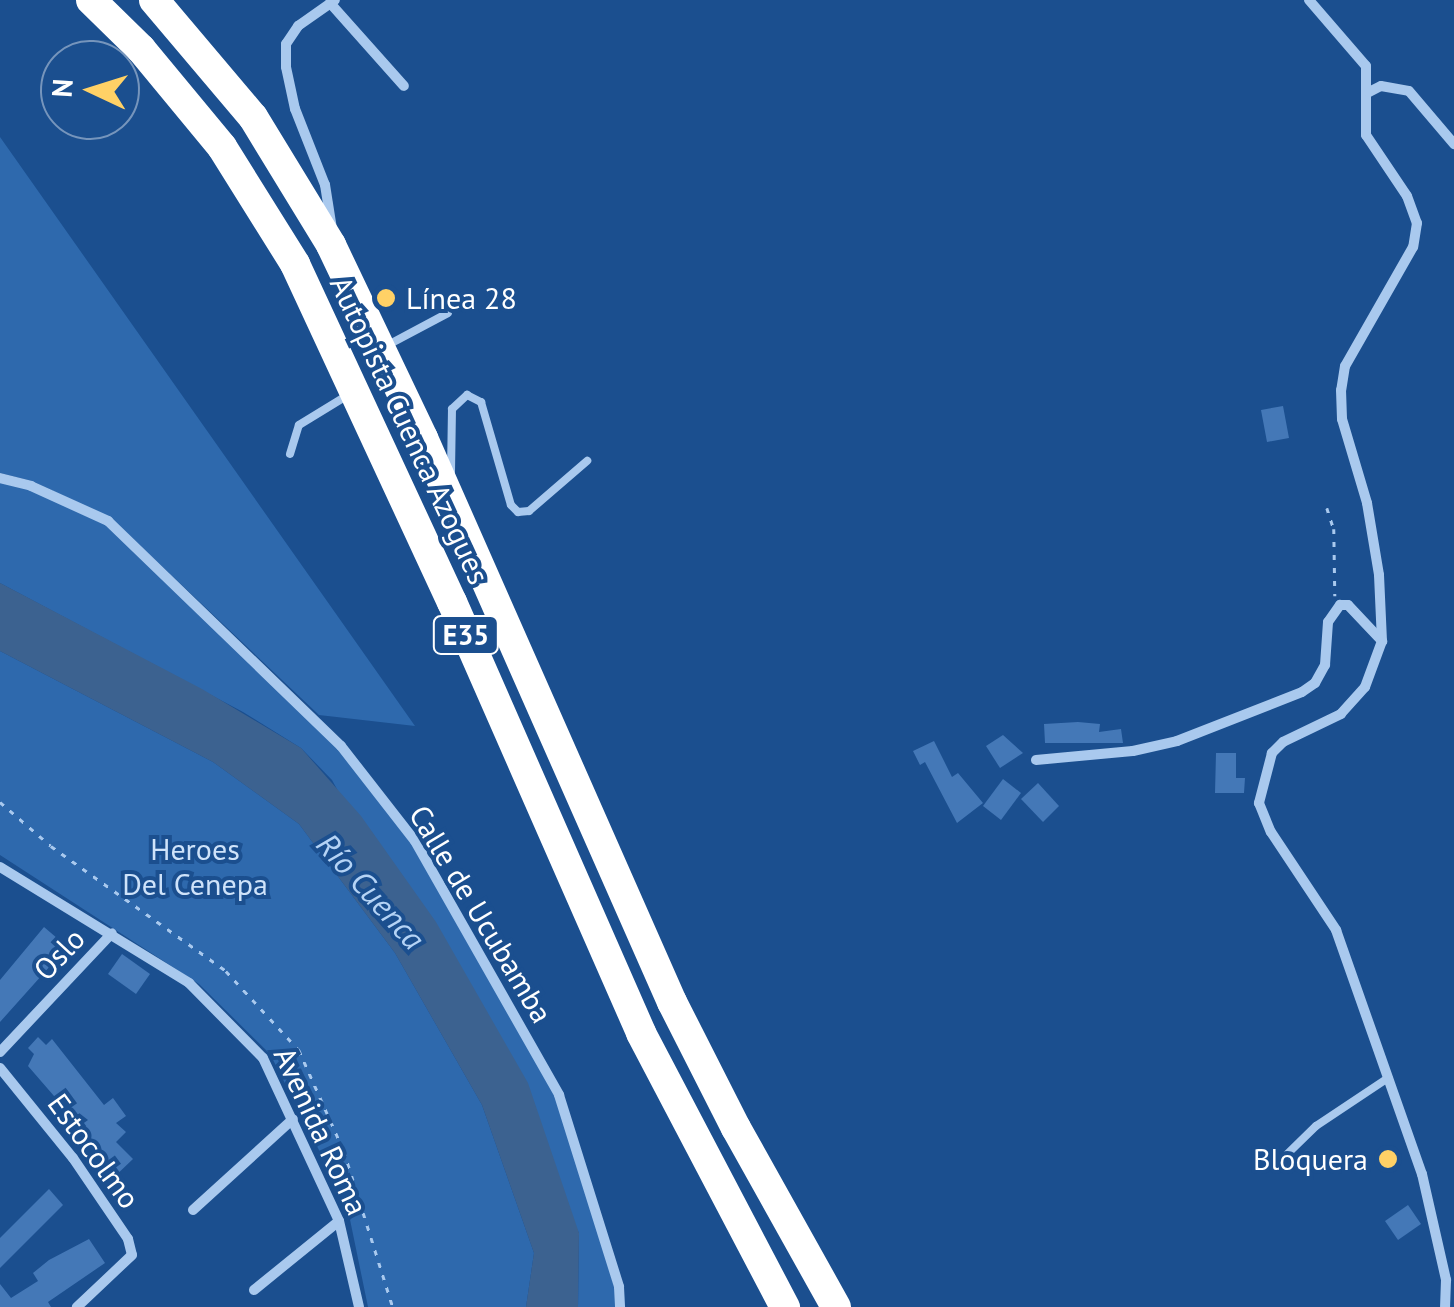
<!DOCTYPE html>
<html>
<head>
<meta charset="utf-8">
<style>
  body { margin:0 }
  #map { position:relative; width:1454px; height:1307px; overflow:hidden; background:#1b4f8f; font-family:"PT Sans",sans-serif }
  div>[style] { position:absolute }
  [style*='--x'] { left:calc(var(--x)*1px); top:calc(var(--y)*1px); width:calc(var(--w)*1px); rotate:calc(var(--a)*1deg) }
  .green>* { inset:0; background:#2e69ad }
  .water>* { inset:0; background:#3c6290 }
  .building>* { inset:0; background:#4478b7 }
  .path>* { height:2.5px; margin-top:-1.25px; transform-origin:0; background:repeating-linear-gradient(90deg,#a9c9ee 0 5px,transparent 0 13px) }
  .lane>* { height:8px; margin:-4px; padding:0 4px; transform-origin:4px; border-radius:4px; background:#a9c9ee }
  .street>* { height:10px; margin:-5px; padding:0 5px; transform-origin:5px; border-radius:5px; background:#a9c9ee }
  .highway>* { height:30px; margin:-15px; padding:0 15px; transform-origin:15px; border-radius:15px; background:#fff }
  .dots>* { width:28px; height:28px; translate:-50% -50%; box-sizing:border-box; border:5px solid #1b4f8f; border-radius:50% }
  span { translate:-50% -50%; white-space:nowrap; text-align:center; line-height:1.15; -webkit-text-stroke:8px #1b4f8f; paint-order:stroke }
  .shield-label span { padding:2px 8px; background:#1b4f8f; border:2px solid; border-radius:8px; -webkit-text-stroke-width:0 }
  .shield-label { font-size:28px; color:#fff; font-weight:700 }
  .poi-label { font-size:30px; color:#fff }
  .left { translate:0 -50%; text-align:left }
  .right { translate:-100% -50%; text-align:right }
  .street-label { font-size:30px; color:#fff }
  .park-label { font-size:30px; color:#cfe3fa }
  .water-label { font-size:32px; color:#b5d3f5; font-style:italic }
  .north { position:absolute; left:40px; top:40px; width:100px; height:100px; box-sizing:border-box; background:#1b4f8f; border:2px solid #7695bc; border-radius:50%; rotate:274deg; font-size:28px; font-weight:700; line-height:40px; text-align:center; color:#fff }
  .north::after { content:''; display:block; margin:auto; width:35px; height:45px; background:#ffd166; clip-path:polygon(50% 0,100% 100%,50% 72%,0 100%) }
</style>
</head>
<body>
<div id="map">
  <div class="green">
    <i style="clip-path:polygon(0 137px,415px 726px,319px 715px,111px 518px,32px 481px,0 473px)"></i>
    <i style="clip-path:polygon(0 478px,108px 521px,341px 746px,415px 841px,559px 1095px,620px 1307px,578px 1307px,579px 1233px,332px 780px,301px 748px,243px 712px,0 583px)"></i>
    <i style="clip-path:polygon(0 651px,213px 762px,299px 824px,395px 953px,482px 1105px,534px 1253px,526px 1307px,368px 1307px,347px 1205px,270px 1054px,199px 984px,0 855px)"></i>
  </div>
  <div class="water">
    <i style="clip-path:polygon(0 583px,202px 689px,301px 748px,361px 816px,436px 922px,528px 1083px,579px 1233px,578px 1307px,526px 1307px,534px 1253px,482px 1105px,395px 953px,299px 824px,213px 762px,0 651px)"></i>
  </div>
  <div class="building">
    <i style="clip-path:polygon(1283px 406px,1289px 438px,1267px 442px,1261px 410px)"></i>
    <i style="clip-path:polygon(1078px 722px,1100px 724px,1099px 732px,1121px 729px,1123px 743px,1045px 743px,1044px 724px)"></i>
    <i style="clip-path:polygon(1003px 735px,1023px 753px,1000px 768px,986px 746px)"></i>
    <i style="clip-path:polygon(934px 741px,952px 777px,958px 773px,983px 803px,957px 823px,925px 762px,920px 765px,913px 751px)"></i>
    <i style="clip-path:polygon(1216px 753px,1236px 753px,1236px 778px,1245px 778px,1244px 793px,1215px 793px)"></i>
    <i style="clip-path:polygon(1003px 779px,1021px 793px,1001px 820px,983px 806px)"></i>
    <i style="clip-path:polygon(1038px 783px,1059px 806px,1043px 822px,1021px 799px)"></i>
    <i style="clip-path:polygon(44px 927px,71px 950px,56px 969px,51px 965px,0 1022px,0 980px)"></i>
    <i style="clip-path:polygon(122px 954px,150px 974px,136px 994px,108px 974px)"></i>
    <i style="clip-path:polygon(38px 1037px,46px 1045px,52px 1039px,104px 1105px,113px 1098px,126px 1116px,116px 1123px,126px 1132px,116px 1142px,133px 1159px,111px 1180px,97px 1165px,106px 1156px,28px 1066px,34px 1054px,28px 1048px)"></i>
    <i style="clip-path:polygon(49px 1189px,63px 1205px,0 1268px,0 1238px)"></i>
    <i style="clip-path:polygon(1408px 1205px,1421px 1224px,1398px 1240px,1385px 1221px)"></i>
    <i style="clip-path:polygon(89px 1239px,105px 1263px,48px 1302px,51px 1307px,0 1307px,0 1284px,11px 1298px,38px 1281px,33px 1273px,49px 1260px)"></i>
  </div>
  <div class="path">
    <i style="--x:1327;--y:508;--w:22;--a:72"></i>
    <i style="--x:1334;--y:529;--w:67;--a:89.1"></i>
    <i style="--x:0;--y:802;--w:67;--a:40.8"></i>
    <i style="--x:51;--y:846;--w:215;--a:35.5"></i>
    <i style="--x:226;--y:971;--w:108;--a:47.3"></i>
    <i style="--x:299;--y:1050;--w:111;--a:66"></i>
    <i style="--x:344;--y:1151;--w:164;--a:72.6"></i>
  </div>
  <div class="lane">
    <i style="--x:386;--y:346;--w:70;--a:-28"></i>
    <i style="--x:290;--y:454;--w:30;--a:-73"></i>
    <i style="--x:299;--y:425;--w:57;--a:-31.5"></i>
    <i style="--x:451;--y:472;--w:63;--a:-89.1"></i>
    <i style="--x:452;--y:409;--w:21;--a:-43"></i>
    <i style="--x:467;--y:395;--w:16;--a:27"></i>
    <i style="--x:481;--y:402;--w:107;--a:73.8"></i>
    <i style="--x:511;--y:505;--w:10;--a:45"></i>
    <i style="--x:518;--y:512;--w:11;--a:-5"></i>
    <i style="--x:529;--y:511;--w:77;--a:-40.8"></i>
    <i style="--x:1276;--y:1165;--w:56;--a:-44.3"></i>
    <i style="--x:1316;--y:1126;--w:87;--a:-33.7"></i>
  </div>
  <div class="street">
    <i style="--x:1309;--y:0;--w:87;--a:49.2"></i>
    <i style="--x:1366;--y:66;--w:69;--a:90"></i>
    <i style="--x:1366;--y:135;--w:73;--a:56.1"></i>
    <i style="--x:1407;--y:196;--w:29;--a:70"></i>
    <i style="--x:1417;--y:223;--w:24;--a:99"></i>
    <i style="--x:1413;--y:247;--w:137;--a:119.7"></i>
    <i style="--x:1345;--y:366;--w:24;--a:99"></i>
    <i style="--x:1341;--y:390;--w:29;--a:88"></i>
    <i style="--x:1342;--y:419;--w:88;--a:73.4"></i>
    <i style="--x:1367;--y:503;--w:73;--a:80.5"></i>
    <i style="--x:1379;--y:575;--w:66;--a:87.4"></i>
    <i style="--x:1382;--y:641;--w:49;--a:110.3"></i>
    <i style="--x:1365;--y:687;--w:36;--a:132"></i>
    <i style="--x:1341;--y:714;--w:64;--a:154.2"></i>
    <i style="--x:1283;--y:742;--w:16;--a:135"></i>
    <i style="--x:1272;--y:753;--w:52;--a:104.6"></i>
    <i style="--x:1259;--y:803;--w:31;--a:68"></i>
    <i style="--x:1271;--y:832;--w:118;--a:56.4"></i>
    <i style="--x:1336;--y:930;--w:259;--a:70.6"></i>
    <i style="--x:1422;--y:1174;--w:109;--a:77.2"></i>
    <i style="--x:1446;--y:1280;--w:27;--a:92"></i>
    <i style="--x:330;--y:3;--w:111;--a:48.3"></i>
    <i style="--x:1369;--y:92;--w:13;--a:-27"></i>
    <i style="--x:1381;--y:86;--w:28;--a:10"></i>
    <i style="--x:1409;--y:91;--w:70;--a:49.7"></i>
    <i style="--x:332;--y:229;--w:45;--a:-99"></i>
    <i style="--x:325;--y:185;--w:82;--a:-111.5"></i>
    <i style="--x:295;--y:109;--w:43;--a:-102.1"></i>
    <i style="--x:286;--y:67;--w:23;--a:-90"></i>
    <i style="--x:286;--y:44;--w:22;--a:-56"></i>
    <i style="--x:298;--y:26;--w:45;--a:-35.1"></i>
    <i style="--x:0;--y:478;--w:32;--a:14"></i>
    <i style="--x:31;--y:486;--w:85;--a:24.4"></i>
    <i style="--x:108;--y:521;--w:324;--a:44"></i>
    <i style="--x:341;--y:746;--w:120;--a:52.1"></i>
    <i style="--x:415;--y:841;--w:292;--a:60.4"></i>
    <i style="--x:559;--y:1095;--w:201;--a:72.6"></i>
    <i style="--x:619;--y:1287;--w:20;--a:87"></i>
    <i style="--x:1036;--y:760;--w:97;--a:-5.3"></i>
    <i style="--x:1133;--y:751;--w:45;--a:-12.8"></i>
    <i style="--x:1177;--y:741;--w:134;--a:-21.4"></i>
    <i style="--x:1302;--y:692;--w:16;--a:-35"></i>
    <i style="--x:1315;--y:683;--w:21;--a:-61"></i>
    <i style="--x:1325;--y:665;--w:43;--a:-86"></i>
    <i style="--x:1328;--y:622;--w:21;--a:-55"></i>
    <i style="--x:1340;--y:605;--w:8;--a:0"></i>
    <i style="--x:1348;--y:605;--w:50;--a:46.6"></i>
    <i style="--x:0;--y:867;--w:222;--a:31.5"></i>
    <i style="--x:189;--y:983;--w:105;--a:45.4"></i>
    <i style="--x:263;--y:1058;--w:180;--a:65"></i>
    <i style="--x:339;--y:1221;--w:88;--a:76.9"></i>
    <i style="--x:0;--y:1052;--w:163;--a:-46.7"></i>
    <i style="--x:0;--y:1068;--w:116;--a:51"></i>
    <i style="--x:73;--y:1158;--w:98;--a:55.8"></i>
    <i style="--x:128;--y:1239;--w:16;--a:76"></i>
    <i style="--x:132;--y:1255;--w:76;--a:136.6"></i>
    <i style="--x:193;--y:1210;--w:135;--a:-42.3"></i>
    <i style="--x:254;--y:1290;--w:109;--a:-39.1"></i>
  </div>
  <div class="highway">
    <i style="--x:91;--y:0;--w:70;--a:44.4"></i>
    <i style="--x:141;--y:49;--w:127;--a:50.4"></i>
    <i style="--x:222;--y:147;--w:138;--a:58"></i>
    <i style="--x:295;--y:264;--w:373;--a:65.1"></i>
    <i style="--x:452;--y:602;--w:471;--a:66.3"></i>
    <i style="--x:641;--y:1033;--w:310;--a:62.3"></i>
    <i style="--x:154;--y:0;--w:153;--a:49.8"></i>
    <i style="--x:253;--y:117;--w:150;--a:58.6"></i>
    <i style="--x:331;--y:245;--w:214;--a:64.5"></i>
    <i style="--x:423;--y:438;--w:617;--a:66.18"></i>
    <i style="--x:672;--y:1002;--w:141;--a:63.1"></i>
    <i style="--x:736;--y:1128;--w:205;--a:60.8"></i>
  </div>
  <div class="dots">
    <i style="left:386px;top:298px;background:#ffd166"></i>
    <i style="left:1388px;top:1159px;background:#ffd166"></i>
  </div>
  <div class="shield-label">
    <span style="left:466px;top:635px">E35</span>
  </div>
  <div class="poi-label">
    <span class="left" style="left:406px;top:298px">Línea 28</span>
    <span class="right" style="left:1368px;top:1159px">Bloquera</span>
  </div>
  <div class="street-label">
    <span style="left:410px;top:430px;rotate:65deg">Autopista Cuenca Azogues</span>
    <span style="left:481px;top:914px;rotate:59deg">Calle de Ucubamba</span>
    <span style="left:59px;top:954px;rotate:-47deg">Oslo</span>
    <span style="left:321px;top:1131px;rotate:65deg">Avenida Roma</span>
    <span style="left:94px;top:1151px;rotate:54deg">Estocolmo</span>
  </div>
  <div class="park-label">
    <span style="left:195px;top:866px">Heroes<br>Del Cenepa</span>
  </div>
  <div class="water-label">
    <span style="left:371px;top:891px;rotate:48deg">Río Cuenca</span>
  </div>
  <div class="north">N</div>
</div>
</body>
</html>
